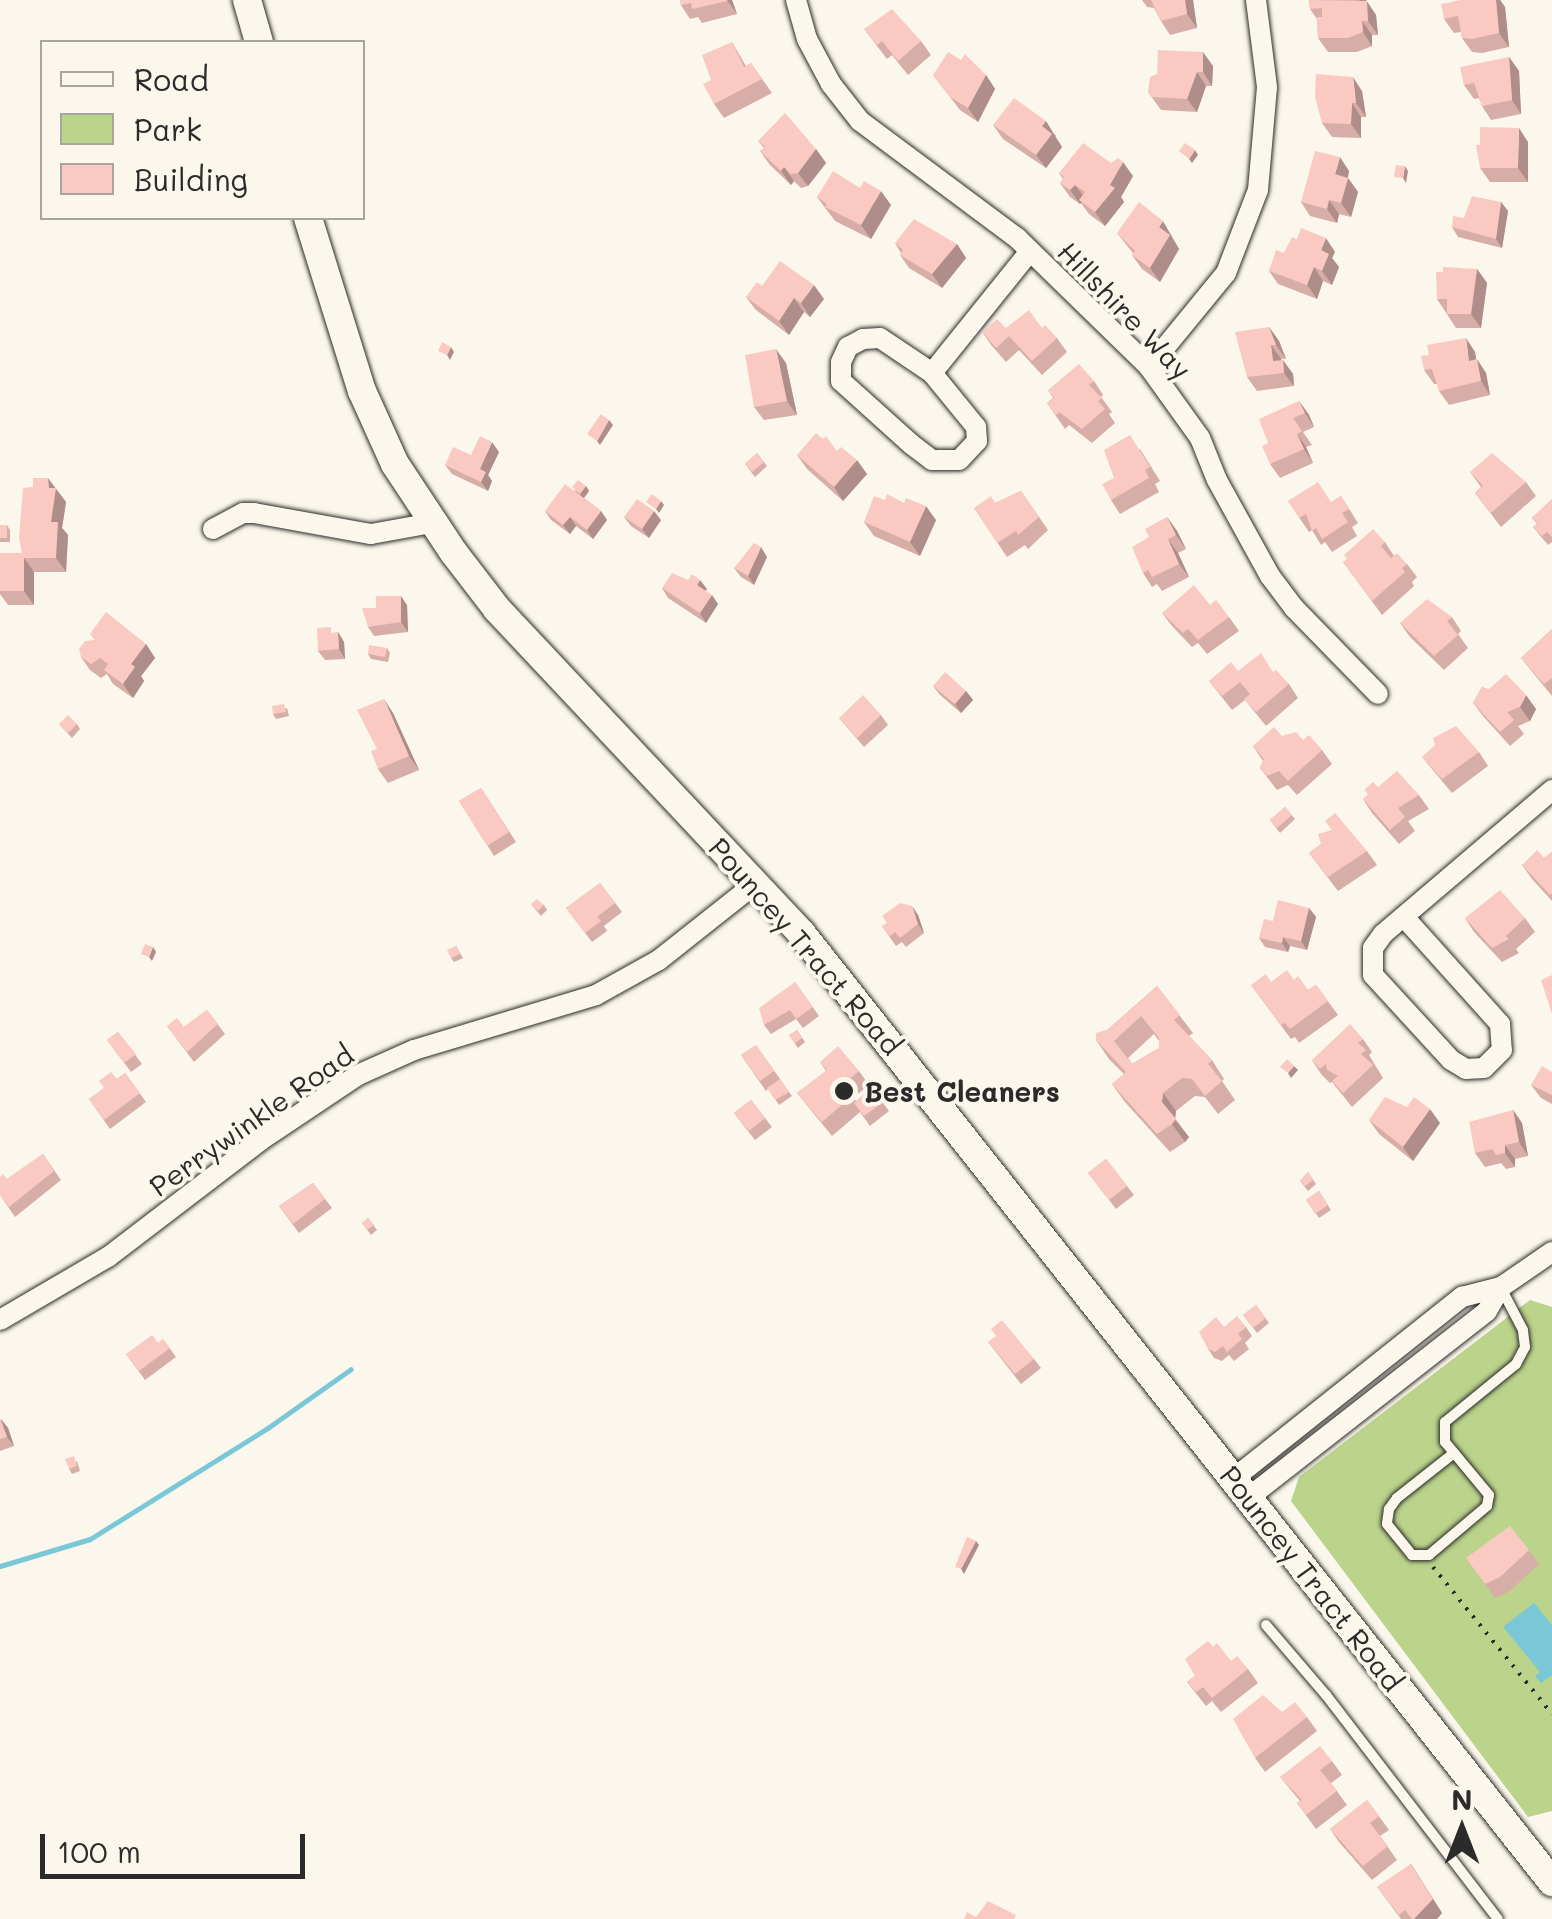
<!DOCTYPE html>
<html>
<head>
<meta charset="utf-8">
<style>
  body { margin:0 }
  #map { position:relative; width:1552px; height:1919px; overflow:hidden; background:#fbf7ec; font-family:Mali,sans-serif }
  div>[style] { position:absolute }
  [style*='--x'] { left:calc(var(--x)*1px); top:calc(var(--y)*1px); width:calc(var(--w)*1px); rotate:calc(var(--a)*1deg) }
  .green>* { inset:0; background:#bbd38a }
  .water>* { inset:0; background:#7ac8d7 }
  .stream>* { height:5px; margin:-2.5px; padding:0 2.5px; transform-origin:2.5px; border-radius:2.5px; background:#7ac8d7 }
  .path>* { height:4px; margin-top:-2px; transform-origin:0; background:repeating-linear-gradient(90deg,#2b2b2b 0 2.5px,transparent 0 10.5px) }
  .roads { filter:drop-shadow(0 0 2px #2b2b2b) drop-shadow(0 0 2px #2b2b2b) }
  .lane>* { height:10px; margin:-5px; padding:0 5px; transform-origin:5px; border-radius:5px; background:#fbf7ec }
  .street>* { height:20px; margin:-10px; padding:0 10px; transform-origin:10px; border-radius:10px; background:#fbf7ec }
  .secondary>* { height:28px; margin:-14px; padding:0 14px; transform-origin:14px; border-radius:14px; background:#fbf7ec }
  .wall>* { inset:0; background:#d7aea7 }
  .shaded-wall>* { inset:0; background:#af8d88 }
  .building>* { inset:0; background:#facac2 }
  .dots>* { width:28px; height:28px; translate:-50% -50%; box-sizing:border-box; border:5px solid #fbf7ec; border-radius:50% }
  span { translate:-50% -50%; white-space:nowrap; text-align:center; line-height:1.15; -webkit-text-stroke:8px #fbf7ec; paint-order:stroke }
  .street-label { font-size:28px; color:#2b2b2b }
  .poi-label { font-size:28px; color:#2b2b2b; font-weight:700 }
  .left { translate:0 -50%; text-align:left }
  .legend { position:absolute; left:40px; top:40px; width:325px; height:180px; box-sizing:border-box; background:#fbf7ec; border:2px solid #a8a59f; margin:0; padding:12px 18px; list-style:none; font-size:30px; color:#2b2b2b }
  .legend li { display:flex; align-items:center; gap:20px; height:50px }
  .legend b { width:50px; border:2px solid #a8a59f }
  .north { position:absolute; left:1412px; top:1779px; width:100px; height:100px; -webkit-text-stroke:8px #fbf7ec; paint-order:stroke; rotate:0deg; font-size:28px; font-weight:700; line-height:40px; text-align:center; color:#2b2b2b }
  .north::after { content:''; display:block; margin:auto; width:35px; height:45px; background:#2b2b2b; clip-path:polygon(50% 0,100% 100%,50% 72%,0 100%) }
  .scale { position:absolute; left:40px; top:1834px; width:265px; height:45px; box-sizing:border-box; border:5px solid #2b2b2b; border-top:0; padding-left:12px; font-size:30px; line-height:35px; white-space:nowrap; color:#2b2b2b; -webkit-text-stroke:8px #fbf7ec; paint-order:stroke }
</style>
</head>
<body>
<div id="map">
  <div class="green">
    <i style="clip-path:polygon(1530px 1300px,1552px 1307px,1552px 1811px,1528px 1817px,1291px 1501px,1299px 1477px)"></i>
  </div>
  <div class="water">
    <i style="clip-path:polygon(1534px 1603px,1552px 1625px,1552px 1675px,1541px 1683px,1535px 1676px,1540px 1672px,1503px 1627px)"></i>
  </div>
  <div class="stream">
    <i style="--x:0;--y:1566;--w:94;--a:-16.7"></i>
    <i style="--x:90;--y:1539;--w:211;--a:-32"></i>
    <i style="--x:269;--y:1427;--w:100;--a:-35.3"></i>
  </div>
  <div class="path">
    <i style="--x:1433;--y:1567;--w:189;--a:51"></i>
  </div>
  <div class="roads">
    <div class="lane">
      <i style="--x:1454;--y:1453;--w:73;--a:141.7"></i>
      <i style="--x:1397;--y:1498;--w:14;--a:126"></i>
      <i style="--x:1389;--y:1509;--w:15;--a:98"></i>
      <i style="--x:1387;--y:1524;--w:40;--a:51"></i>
      <i style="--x:1412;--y:1555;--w:17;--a:0"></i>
      <i style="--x:1429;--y:1555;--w:76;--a:-40.2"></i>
      <i style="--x:1487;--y:1506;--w:11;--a:-80"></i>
      <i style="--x:1489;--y:1495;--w:69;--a:-129.7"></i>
      <i style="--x:1445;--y:1442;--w:20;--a:-90"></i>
      <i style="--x:1445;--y:1422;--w:92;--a:-39.2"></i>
      <i style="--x:1516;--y:1364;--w:19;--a:-62"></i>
      <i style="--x:1525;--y:1347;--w:17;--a:-97"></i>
      <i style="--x:1523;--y:1330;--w:47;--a:-117.6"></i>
      <i style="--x:1266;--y:1625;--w:92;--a:49.4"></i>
      <i style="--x:1326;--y:1695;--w:282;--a:52.5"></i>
    </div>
    <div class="street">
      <i style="--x:796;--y:0;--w:41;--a:74.2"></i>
      <i style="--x:807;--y:39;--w:51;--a:61.9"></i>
      <i style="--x:831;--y:84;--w:47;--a:51.9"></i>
      <i style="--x:860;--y:121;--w:196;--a:36.7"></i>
      <i style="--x:1017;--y:238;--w:185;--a:44.3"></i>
      <i style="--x:1149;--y:367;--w:87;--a:54.3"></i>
      <i style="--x:1200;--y:438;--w:45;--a:68"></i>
      <i style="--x:1217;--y:480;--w:110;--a:61.1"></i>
      <i style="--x:1270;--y:576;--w:40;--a:53"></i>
      <i style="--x:1294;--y:608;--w:120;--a:45.7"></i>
      <i style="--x:1149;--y:367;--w:122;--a:-50.7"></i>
      <i style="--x:1226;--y:273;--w:89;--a:-68.9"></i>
      <i style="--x:1258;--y:190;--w:103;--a:-85"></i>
      <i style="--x:1267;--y:87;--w:88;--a:-97.2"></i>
      <i style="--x:932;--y:373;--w:70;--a:50.8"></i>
      <i style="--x:976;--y:427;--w:14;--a:86"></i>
      <i style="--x:977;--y:441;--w:26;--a:133"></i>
      <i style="--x:959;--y:460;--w:27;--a:180"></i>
      <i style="--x:932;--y:460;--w:26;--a:-143"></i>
      <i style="--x:911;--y:444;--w:94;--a:-138"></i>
      <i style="--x:841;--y:381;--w:19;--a:-90"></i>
      <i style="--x:841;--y:362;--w:17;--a:-65"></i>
      <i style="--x:848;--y:347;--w:17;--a:-28"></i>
      <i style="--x:863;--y:339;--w:17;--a:-3"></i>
      <i style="--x:880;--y:338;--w:63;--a:33.9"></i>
      <i style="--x:932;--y:373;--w:156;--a:-51.2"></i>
      <i style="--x:213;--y:529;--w:34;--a:-28"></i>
      <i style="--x:243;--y:513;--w:11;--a:0"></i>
      <i style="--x:254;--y:513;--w:119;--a:10.2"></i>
      <i style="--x:371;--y:534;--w:62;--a:-10.2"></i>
      <i style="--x:1404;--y:917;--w:144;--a:48.1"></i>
      <i style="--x:1500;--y:1024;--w:26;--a:86"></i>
      <i style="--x:1502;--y:1050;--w:25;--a:135"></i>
      <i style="--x:1484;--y:1068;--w:18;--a:177"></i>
      <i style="--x:1466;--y:1069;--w:17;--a:-149"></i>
      <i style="--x:1451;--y:1060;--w:115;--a:-132.5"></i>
      <i style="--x:1373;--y:975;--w:27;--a:-90"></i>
      <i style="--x:1373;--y:948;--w:17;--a:-54"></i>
      <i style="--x:1383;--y:934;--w:222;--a:-40.4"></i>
      <i style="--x:0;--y:1320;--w:125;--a:-30.3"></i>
      <i style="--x:108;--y:1257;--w:193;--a:-37.4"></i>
      <i style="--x:261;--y:1140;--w:117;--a:-33.8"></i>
      <i style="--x:358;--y:1075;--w:61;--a:-24.1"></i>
      <i style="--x:414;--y:1050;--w:190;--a:-16.8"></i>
      <i style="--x:596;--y:995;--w:72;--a:-29.1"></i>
      <i style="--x:659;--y:960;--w:124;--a:-38.4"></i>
      <i style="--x:1233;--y:1479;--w:293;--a:-38.5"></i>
      <i style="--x:1462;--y:1297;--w:40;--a:-14.4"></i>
      <i style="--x:1501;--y:1287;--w:62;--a:-34.5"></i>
      <i style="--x:1248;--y:1498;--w:303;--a:-38"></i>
      <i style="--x:1487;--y:1311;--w:28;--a:-60"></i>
    </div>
    <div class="secondary">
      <i style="--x:247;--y:0;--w:44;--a:74.1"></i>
      <i style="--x:308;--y:218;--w:181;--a:72.7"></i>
      <i style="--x:362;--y:391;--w:80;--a:65.7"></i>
      <i style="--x:395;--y:464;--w:107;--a:56.5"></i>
      <i style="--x:454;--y:553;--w:71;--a:52.5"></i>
      <i style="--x:497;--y:609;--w:446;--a:46.8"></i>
      <i style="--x:802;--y:934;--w:1209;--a:51.65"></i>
    </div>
  </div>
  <div class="wall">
    <i style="clip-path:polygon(680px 0,732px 0,737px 14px,702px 23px,698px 17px,690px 19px,681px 5px)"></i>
    <i style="clip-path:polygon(1142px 0,1193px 0,1197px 28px,1170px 35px,1161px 21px,1154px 8px,1147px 7px)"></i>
    <i style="clip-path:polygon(1309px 0,1366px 0,1376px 15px,1378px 35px,1372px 35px,1372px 46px,1357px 52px,1328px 52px,1318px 38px,1317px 19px,1310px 9px)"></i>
    <i style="clip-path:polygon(1461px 0,1500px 0,1505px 7px,1509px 47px,1482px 53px,1472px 52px,1462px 38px,1461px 32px,1454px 33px,1444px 19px)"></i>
    <i style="clip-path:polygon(864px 29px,921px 41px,931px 55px,908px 75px,892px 55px,887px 59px)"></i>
    <i style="clip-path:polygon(732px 42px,746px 66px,751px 63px,772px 93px,724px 118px,714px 104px,711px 80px)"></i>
    <i style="clip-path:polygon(1509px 57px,1519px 71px,1521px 114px,1491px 120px,1482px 106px,1479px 98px,1474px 99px,1464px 85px)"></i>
    <i style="clip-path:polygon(1213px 66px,1212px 86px,1206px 86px,1197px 112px,1161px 110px,1148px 92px)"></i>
    <i style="clip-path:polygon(933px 75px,986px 75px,995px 89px,978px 122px,960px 110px)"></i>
    <i style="clip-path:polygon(1362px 91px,1366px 117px,1361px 117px,1361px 138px,1332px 137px,1322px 123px)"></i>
    <i style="clip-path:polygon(993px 125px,1056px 135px,1055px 137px,1062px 147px,1046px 168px,1003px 139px)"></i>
    <i style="clip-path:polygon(758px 141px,816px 149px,826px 163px,808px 186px,801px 188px,794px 181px,791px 185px,770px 165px,760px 151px,764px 148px)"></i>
    <i style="clip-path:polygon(1528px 142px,1528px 182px,1490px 182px,1480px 168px)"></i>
    <i style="clip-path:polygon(1111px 163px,1133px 176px,1121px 197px,1124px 202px,1105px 226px,1089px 214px,1081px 203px,1080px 204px,1070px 197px,1060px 183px,1063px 179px,1059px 173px)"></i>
    <i style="clip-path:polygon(1349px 171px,1348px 178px,1358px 192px,1351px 217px,1339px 214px,1337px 223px,1310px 216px,1301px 202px)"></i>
    <i style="clip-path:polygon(817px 197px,891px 205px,871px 239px,835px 221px)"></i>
    <i style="clip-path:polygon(1501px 202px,1508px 211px,1502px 248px,1458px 237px,1452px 227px,1464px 218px)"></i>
    <i style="clip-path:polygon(1117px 233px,1172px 235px,1171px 237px,1179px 249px,1160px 282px,1142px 269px,1132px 255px,1133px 253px)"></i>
    <i style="clip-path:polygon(895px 243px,957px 244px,966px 258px,942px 288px,909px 268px,900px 255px,901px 253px)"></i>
    <i style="clip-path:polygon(1335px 252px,1332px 258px,1339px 267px,1332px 285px,1323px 281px,1317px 299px,1278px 284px,1269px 271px,1284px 253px)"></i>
    <i style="clip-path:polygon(1477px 269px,1487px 283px,1481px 328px,1456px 328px,1437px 299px,1443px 272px)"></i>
    <i style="clip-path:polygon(762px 286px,824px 299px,810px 317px,804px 312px,789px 335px,756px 310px,746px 297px)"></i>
    <i style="clip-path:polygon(1269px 327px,1279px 341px,1286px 359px,1281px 359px,1293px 374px,1294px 386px,1257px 391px,1247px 377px)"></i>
    <i style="clip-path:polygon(1006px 328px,1042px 328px,1057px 338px,1067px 352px,1042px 375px,1019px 350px,1006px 362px,992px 346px,982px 332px)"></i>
    <i style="clip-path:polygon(1475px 352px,1476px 359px,1486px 373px,1490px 395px,1449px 405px,1439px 391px,1437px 384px,1434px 384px,1424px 370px)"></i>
    <i style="clip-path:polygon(786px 363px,797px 415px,764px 420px,754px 407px)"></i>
    <i style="clip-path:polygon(1094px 381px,1103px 395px,1101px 397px,1112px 412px,1109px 414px,1115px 423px,1092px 443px,1069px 425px,1065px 429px,1047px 403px,1053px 398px,1048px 390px)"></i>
    <i style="clip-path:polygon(1299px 401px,1309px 415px,1314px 427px,1303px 432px,1312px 445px,1306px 447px,1313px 463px,1280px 478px,1270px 464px,1268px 443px)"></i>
    <i style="clip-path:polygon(1140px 449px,1160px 481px,1155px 484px,1159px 492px,1120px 514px,1111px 500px,1114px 478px)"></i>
    <i style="clip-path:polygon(837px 451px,867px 474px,843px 501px,807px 469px,797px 455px)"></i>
    <i style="clip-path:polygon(499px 452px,488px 475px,492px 481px,488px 491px,452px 474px,445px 465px,471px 455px)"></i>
    <i style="clip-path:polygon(757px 453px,767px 466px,755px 477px,745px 464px)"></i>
    <i style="clip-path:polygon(1470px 472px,1526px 482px,1536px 496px,1501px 527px,1475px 493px,1481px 487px)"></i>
    <i style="clip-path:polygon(586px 486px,589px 491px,584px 498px,601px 511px,607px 520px,593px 539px,576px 526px,570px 534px,551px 520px,545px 511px,574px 491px)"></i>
    <i style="clip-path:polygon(55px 488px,66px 502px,62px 528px,68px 535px,66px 572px,34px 572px,34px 605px,8px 605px,0 594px,0 553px,22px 553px)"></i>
    <i style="clip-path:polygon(1021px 491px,1048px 530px,1028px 549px,1025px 545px,1007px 557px,974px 508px,995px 503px)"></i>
    <i style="clip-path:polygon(1341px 496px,1358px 523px,1352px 527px,1357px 536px,1332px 552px,1325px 542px,1321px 545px,1312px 530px,1309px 532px,1288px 501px,1332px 502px)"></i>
    <i style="clip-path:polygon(1552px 499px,1552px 542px,1548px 545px,1533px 527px,1537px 524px,1532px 518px)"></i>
    <i style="clip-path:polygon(624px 517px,661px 520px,649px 538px,631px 526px)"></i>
    <i style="clip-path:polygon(1167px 517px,1177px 531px,1186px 549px,1178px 553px,1189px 577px,1162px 591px,1157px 584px,1152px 587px,1143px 573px,1149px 537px)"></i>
    <i style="clip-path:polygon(936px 520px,920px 556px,874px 536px,864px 522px)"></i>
    <i style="clip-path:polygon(0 525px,7px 525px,10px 530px,10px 542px,0 542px)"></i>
    <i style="clip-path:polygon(1385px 542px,1394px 556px,1407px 564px,1417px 577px,1412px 582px,1414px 586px,1382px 615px,1343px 562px)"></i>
    <i style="clip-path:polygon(767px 557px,754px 585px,741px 577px,734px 568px)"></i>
    <i style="clip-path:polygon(662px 588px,707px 589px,705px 591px,718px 604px,706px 623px,668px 598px)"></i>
    <i style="clip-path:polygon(407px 605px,408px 632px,374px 636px,368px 627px)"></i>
    <i style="clip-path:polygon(1210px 605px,1229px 617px,1239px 631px,1207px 654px,1198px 643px,1192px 647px,1172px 626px,1162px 613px)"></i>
    <i style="clip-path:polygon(1452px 617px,1461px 631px,1458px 634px,1468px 648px,1444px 670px,1410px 637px,1400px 623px)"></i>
    <i style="clip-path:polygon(1552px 629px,1552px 696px,1521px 658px)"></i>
    <i style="clip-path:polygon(338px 632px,344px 642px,345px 659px,325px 660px,318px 651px,335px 633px)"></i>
    <i style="clip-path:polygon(146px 644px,155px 658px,141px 676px,144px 681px,133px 698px,113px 684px,107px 674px,101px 678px,90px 670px,81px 657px)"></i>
    <i style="clip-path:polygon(387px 648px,390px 653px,388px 662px,371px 659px,368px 654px)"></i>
    <i style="clip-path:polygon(1238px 671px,1274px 672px,1289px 684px,1298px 698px,1266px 726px,1245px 700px,1232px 710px,1209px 681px)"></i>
    <i style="clip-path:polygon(933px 686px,966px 691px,973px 700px,961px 713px,940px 695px)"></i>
    <i style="clip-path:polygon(1482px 687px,1536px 709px,1530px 721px,1518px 726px,1524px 734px,1510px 746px,1483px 716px,1473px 703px)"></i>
    <i style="clip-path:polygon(287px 708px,289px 716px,276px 719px,273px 714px)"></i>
    <i style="clip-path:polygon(393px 713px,419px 770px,388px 783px,378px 769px,377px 749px)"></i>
    <i style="clip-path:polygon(881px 715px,888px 725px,864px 747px,839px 718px)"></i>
    <i style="clip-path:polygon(59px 724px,77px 724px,80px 729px,72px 738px)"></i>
    <i style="clip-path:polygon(1282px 736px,1303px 740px,1322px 750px,1332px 764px,1297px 795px,1288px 785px,1277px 790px,1260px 768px,1263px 761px,1253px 746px)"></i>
    <i style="clip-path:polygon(1479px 752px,1488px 766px,1452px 793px,1422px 757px)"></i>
    <i style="clip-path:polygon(1378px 787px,1419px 795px,1429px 809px,1408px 821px,1415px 831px,1399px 844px,1372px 813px,1363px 799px)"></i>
    <i style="clip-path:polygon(481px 788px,516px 842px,494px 856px,459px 801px)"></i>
    <i style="clip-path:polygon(1285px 807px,1295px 819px,1280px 833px,1270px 820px)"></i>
    <i style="clip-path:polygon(1331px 830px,1367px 851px,1377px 865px,1338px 891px,1309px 853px,1321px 844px)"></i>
    <i style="clip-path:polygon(1552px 852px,1552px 901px,1532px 879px,1522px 865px,1544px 858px)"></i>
    <i style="clip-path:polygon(600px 883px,622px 912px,604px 926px,607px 931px,592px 942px,566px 908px)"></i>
    <i style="clip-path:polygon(531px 904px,544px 905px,547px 910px,541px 916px)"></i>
    <i style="clip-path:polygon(1309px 908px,1316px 917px,1307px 950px,1290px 946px,1288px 952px,1265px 947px,1259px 938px,1273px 921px)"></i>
    <i style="clip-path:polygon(918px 915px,924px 933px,906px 947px,902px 942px,896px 946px,882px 926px)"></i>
    <i style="clip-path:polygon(1465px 918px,1525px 918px,1535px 932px,1516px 949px,1519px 953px,1502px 962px,1474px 932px)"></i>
    <i style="clip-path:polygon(456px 946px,463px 958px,454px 962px,451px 958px)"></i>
    <i style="clip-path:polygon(1294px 980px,1308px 990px,1316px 985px,1338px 1015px,1299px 1043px,1295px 1037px,1291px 1039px,1251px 985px)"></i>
    <i style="clip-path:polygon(795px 982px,819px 1016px,803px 1028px,796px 1019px,771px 1034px,764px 1025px)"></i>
    <i style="clip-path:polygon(evenodd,1157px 986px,1193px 1033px,1189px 1036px,1212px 1060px,1224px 1079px,1222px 1081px,1235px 1100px,1218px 1114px,1205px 1097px,1195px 1096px,1176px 1111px,1175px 1118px,1189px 1137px,1185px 1142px,1170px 1152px,1125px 1102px,1112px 1084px,1124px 1074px,1109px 1059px,1096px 1040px,1157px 986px,1154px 1034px,1159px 1041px,1159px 1048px,1132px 1064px,1128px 1058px,1154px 1034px)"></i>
    <i style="clip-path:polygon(207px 1010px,225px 1034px,194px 1062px,167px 1026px,184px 1027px)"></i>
    <i style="clip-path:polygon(797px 1030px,805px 1042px,798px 1048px,789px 1035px)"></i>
    <i style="clip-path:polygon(118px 1032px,142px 1064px,131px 1072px,107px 1040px)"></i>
    <i style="clip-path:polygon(1363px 1039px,1372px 1052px,1369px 1055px,1383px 1078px,1352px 1107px,1332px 1082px,1330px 1083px,1321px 1074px,1312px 1060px)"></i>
    <i style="clip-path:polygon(756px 1045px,792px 1096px,779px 1105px,768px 1089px,766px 1091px,741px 1055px)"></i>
    <i style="clip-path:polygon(820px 1062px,859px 1071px,869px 1085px,854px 1097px,856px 1101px,872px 1088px,889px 1111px,870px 1126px,860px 1112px,832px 1136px,797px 1093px,826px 1071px)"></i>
    <i style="clip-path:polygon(1552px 1072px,1552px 1104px,1541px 1098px,1531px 1085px)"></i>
    <i style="clip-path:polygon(125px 1073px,146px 1102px,110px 1129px,89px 1099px)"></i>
    <i style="clip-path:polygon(751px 1100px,772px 1127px,755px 1140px,734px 1113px)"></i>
    <i style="clip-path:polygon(1513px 1110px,1522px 1123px,1528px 1156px,1515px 1159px,1515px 1167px,1506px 1169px,1501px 1163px,1485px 1167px,1475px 1153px)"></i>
    <i style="clip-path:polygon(1369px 1120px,1440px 1123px,1413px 1161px,1379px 1134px)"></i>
    <i style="clip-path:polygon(43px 1154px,61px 1180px,15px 1217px,0 1195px,7px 1179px)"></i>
    <i style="clip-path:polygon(1106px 1159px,1134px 1195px,1116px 1209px,1088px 1173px)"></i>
    <i style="clip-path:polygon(1308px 1172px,1316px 1184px,1308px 1191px,1300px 1181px)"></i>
    <i style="clip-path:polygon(313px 1183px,332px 1208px,299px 1233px,279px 1206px)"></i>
    <i style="clip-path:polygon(1319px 1191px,1331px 1210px,1319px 1218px,1306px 1200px)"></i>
    <i style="clip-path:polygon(368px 1218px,377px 1230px,371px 1235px,362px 1223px)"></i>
    <i style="clip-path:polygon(1256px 1305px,1269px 1323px,1257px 1333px,1243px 1315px)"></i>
    <i style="clip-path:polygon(1224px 1327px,1246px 1327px,1252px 1336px,1245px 1343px,1249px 1349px,1234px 1361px,1229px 1355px,1222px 1361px,1214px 1358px,1208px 1349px)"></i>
    <i style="clip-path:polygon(163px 1339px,176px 1357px,145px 1380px,126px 1354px,158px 1343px)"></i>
    <i style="clip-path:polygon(988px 1342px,1034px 1359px,1041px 1368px,1021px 1384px)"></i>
    <i style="clip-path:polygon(0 1419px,8px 1428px,14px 1446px,0 1451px)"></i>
    <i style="clip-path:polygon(77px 1461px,80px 1471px,72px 1474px,69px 1469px)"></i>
    <i style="clip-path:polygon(1529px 1550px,1539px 1564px,1510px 1591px,1495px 1598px,1466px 1558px)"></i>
    <i style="clip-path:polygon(1213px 1647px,1231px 1661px,1248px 1669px,1258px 1683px,1221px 1712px,1212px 1701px,1206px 1706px,1187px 1682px,1195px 1676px)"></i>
    <i style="clip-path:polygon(1282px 1712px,1307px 1717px,1317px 1731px,1265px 1772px,1255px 1758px)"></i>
    <i style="clip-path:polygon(1332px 1761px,1342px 1775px,1331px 1783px,1347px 1805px,1316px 1829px,1297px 1803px,1300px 1801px,1280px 1777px)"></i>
    <i style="clip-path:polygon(1367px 1800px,1389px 1830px,1380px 1836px,1397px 1860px,1372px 1880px,1339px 1842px,1330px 1829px)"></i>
    <i style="clip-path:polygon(1411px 1864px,1442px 1913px,1437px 1919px,1401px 1919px,1377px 1887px)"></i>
  </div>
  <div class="shaded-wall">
    <i style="clip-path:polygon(727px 0,732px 0,737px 14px)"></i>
    <i style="clip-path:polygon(1185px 0,1193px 0,1197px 28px,1187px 14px)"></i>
    <i style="clip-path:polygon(1359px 0,1366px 0,1376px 15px,1378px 35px,1368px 21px)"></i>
    <i style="clip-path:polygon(1496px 0,1500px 0,1505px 7px,1509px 47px,1499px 33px)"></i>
    <i style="clip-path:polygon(1362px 21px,1372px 35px,1372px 46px,1363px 32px)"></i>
    <i style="clip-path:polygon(1203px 52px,1213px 66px,1212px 86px,1203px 72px)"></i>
    <i style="clip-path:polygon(1509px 57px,1519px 71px,1521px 114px,1512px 100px)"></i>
    <i style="clip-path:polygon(1197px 72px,1206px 86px,1197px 112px,1187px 99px)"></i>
    <i style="clip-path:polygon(986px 75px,995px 89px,978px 122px,968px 108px)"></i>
    <i style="clip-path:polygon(1353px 77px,1362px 91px,1366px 117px,1356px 103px)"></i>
    <i style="clip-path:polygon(1352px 103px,1361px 117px,1361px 138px,1351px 124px)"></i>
    <i style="clip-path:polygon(1046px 121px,1062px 147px,1046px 168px,1036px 155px,1042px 126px)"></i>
    <i style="clip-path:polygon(1519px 128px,1528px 142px,1528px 182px,1518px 168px)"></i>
    <i style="clip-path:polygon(816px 149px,826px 163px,808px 186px,798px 173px)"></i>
    <i style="clip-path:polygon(1195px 150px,1198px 155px,1192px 163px,1189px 159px)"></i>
    <i style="clip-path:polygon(1340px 157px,1349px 171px,1345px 188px,1335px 174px)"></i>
    <i style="clip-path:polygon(1123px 162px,1133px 176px,1121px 197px,1124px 202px,1105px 226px,1095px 212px)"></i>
    <i style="clip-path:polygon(1405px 166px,1408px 171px,1406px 183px,1403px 178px)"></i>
    <i style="clip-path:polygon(784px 167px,794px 181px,791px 185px,781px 171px)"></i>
    <i style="clip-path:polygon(1348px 178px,1358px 192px,1351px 217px,1341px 203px)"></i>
    <i style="clip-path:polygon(1075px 185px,1085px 198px,1080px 204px,1070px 190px)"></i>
    <i style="clip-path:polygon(881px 191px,891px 205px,871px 239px,861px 225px)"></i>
    <i style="clip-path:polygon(1329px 200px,1339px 214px,1337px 223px,1327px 209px)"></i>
    <i style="clip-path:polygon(1501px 202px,1508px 211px,1502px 248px,1496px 239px)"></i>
    <i style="clip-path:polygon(1163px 221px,1179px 249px,1160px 282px,1150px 268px,1159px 227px)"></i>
    <i style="clip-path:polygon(1326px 238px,1335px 252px,1332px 258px,1339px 267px,1332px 285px,1322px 271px,1321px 250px)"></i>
    <i style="clip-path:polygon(957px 244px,966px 258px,942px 288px,932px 274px)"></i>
    <i style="clip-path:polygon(1314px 267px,1323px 281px,1317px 299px,1307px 285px)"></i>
    <i style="clip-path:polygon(1477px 269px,1487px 283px,1481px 328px,1471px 314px)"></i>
    <i style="clip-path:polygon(814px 285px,824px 299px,810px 317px,801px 303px)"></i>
    <i style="clip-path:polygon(794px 298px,804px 312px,789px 335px,779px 321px)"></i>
    <i style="clip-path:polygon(1269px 327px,1279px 341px,1286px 359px,1276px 345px)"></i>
    <i style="clip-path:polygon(1466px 338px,1475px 352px,1479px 374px,1469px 361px)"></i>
    <i style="clip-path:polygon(1271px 345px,1281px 359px,1282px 375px,1273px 361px)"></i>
    <i style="clip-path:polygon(451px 347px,454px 352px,450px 360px,447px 355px)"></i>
    <i style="clip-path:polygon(776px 349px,786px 363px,797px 415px,787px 401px)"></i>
    <i style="clip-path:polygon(1477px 359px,1486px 373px,1490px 395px,1481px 381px)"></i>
    <i style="clip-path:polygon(1283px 360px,1293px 374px,1294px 386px,1284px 373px)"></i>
    <i style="clip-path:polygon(1299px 401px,1309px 415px,1314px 427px,1305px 413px)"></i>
    <i style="clip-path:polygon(609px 420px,613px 425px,600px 445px,597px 441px)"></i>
    <i style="clip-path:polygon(1297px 434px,1306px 447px,1313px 463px,1304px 449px)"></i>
    <i style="clip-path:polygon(492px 442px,499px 452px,488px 475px,492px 481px,488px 491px,481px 482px,480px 469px)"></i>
    <i style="clip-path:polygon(857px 460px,867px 474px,843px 501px,834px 487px)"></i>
    <i style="clip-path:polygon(48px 478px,66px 502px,62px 528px,68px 535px,66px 572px,56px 558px,51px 522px)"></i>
    <i style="clip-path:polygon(586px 486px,589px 491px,583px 499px,580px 494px)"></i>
    <i style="clip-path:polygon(661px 501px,664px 505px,659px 513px,656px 509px)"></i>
    <i style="clip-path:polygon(926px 506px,936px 520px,920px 556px,910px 542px)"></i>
    <i style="clip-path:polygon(601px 511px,607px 520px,593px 539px,587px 530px)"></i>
    <i style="clip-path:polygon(654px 511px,661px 520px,649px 538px,642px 529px)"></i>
    <i style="clip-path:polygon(570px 517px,576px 526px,570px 534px,563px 525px)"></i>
    <i style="clip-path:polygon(1167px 517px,1177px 531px,1186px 549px,1176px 535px)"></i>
    <i style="clip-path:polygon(1168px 539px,1178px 553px,1189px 577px,1179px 564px)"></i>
    <i style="clip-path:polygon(761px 547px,767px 557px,754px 585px,748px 576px)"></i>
    <i style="clip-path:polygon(24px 558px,34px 572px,34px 605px,24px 591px)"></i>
    <i style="clip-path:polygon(700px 580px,707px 589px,703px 594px,697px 585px)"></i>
    <i style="clip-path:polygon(712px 595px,718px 604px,706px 623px,700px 613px)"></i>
    <i style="clip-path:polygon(401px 596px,407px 605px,408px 632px,401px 622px)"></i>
    <i style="clip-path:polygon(338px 632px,344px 642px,345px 659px,339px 649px)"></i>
    <i style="clip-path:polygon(146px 644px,155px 658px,141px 676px,144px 681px,133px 698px,123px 684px,131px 664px)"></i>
    <i style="clip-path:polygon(966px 691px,973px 700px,961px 713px,955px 704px)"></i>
    <i style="clip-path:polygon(1526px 695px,1536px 709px,1530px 721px,1520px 707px)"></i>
    <i style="clip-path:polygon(384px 699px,393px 713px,419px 770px,409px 756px)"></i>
    <i style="clip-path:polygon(912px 906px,918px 915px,924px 933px,918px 924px)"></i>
    <i style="clip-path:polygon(1309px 908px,1316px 917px,1307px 950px,1301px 941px)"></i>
    <i style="clip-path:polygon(1283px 937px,1290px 946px,1288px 952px,1282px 943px)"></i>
    <i style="clip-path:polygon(153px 947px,156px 952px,152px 961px,149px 957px)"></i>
    <i style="clip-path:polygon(1294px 1066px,1298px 1070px,1291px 1078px,1288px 1073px)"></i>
    <i style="clip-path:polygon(1163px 1093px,1176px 1111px,1175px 1120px,1189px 1137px,1185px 1142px,1172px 1124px,1162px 1102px)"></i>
    <i style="clip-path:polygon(1430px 1109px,1440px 1123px,1413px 1161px,1403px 1147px)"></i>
    <i style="clip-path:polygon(1513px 1110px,1522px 1123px,1528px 1156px,1519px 1142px)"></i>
    <i style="clip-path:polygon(1505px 1145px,1515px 1159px,1515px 1167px,1505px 1153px)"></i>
    <i style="clip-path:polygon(1px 1419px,8px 1428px,14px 1446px,7px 1437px)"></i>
    <i style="clip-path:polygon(976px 1541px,979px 1545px,964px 1574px,961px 1569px)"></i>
    <i style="clip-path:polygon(1411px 1864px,1442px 1913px,1437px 1919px,1414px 1919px)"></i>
  </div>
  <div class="building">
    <i style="clip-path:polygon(680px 0,727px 0,727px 1px,692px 9px,691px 3px,681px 5px)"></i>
    <i style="clip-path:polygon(1151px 0,1185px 0,1187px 14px,1161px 21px)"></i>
    <i style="clip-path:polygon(1309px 0,1367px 1px,1368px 21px,1362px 21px,1363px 32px,1348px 38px,1318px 38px,1317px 17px,1322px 17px,1322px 8px,1310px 9px)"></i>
    <i style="clip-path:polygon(1461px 0,1496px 0,1499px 33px,1472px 39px,1462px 38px,1458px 16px,1444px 19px,1441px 4px)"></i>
    <i style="clip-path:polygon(892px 9px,921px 41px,898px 61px,882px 41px,877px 45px,864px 29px)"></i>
    <i style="clip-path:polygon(732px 42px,744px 67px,751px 63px,762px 79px,714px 104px,703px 84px,711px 80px,702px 55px)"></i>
    <i style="clip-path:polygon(1158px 50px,1203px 52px,1203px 72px,1197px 72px,1187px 99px,1151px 97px,1148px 92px,1150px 77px,1157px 74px)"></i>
    <i style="clip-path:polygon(948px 52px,961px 60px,965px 54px,986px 75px,968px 108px,950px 97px,933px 75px)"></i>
    <i style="clip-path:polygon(1509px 57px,1512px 100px,1482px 106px,1474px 83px,1464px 85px,1460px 67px)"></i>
    <i style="clip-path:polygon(1316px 74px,1353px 77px,1356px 103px,1352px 103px,1351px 124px,1322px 123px,1315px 97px)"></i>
    <i style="clip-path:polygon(1014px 98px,1046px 121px,1042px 126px,1052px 134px,1036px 155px,993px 125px)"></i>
    <i style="clip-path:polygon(785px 113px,816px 149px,798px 173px,791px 174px,784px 167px,781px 171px,760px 151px,765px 147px,758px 141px)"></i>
    <i style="clip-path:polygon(1480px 127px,1519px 128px,1518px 168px,1480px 168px,1476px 145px,1480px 145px)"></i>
    <i style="clip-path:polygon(1083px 143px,1111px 163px,1118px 158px,1123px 162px,1110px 185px,1115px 188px,1095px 212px,1079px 200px,1085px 192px,1075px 185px,1070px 190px,1060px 183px,1064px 177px,1059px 173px)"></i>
    <i style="clip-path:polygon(1185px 143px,1195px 150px,1189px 159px,1179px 151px)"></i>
    <i style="clip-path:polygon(1315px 151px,1340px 157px,1335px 174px,1348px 178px,1341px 203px,1329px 200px,1327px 209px,1301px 202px)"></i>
    <i style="clip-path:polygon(1396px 165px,1405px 166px,1403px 178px,1394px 177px)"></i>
    <i style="clip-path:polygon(833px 171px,860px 188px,864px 181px,881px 191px,861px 225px,825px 207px,827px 204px,817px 197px)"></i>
    <i style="clip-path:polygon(1472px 196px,1501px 202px,1496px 239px,1452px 227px,1453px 216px,1464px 218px)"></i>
    <i style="clip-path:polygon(1139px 202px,1163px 221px,1159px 227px,1170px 235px,1150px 268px,1132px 255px,1135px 251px,1117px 233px)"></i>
    <i style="clip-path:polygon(914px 219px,957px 244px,932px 274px,900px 255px,903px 250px,895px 243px)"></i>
    <i style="clip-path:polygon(1301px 228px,1326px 238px,1321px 250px,1329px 254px,1322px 271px,1314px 267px,1307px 285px,1269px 271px,1276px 250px,1284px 253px,1292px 237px,1297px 239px)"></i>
    <i style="clip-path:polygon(780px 261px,814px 285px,801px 303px,794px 298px,779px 321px,746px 297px,757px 282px,762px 286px)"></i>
    <i style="clip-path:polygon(1443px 267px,1477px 269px,1471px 314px,1447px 314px,1447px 299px,1437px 299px,1436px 272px,1443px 272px)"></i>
    <i style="clip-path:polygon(1029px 310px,1042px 328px,1045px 325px,1057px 338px,1032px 361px,1009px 336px,996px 348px,982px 332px,997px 319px,1006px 328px)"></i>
    <i style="clip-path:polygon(1269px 327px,1276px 345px,1271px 345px,1273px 361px,1283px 360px,1284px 373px,1247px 377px,1235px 332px)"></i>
    <i style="clip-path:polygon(1466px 338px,1469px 361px,1477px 359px,1481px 381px,1439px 391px,1432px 369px,1424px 370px,1421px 356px,1429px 355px,1427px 345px)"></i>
    <i style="clip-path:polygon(442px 342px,451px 347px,447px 355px,438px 351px)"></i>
    <i style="clip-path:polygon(776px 349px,787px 401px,754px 407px,745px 355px)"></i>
    <i style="clip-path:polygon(1079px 364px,1094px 381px,1089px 385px,1102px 398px,1098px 401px,1105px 409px,1082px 429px,1059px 412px,1056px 415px,1047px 403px,1054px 398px,1048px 390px)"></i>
    <i style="clip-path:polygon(1299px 401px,1305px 413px,1293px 418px,1302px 431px,1297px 434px,1304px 449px,1270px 464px,1262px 446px,1268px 443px,1259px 419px)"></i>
    <i style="clip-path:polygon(601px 414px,609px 420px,597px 441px,587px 434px)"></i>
    <i style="clip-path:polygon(816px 433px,823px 439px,826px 436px,837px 451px,841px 447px,857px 460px,834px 487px,797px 455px)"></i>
    <i style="clip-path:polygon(1130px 435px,1150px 467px,1145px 470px,1149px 478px,1111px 500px,1102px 484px,1114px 478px,1104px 450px)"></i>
    <i style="clip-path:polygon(480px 436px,492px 442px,480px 469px,486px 472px,481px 482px,445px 465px,453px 447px,471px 455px)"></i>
    <i style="clip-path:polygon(757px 453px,764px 462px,752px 472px,745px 464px)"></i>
    <i style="clip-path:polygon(1492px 453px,1526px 482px,1491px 513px,1475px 493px,1483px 486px,1470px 472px)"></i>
    <i style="clip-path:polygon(33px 478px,48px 478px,48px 488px,56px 488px,51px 522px,58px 522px,56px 558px,24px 558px,24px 591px,0 591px,0 553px,22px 553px,19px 538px,23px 488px,33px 487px)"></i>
    <i style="clip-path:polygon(578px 480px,586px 486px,580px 494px,572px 487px)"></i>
    <i style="clip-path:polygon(1318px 482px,1331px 502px,1341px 496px,1349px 509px,1342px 513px,1348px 522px,1322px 539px,1316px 528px,1312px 531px,1306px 514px,1299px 518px,1288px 501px)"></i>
    <i style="clip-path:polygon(565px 484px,601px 511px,587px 530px,570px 517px,563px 525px,545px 511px)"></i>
    <i style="clip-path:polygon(1021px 491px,1039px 517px,1018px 535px,1016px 531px,997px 543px,974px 508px,991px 496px,995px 503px)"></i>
    <i style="clip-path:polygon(652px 494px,661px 501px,656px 509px,646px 502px)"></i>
    <i style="clip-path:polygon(887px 494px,904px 503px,906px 498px,926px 506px,910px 542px,864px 522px,874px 496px,885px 500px)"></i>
    <i style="clip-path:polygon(637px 499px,654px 511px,642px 529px,624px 517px)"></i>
    <i style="clip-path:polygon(1552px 499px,1552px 537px,1547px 532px,1542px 536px,1533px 527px,1538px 524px,1532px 518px)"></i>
    <i style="clip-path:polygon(1167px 517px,1176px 535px,1168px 539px,1179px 564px,1152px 577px,1148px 570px,1143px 573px,1132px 547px,1149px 537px,1145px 529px)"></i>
    <i style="clip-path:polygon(0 525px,7px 525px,7px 538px,0 538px)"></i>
    <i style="clip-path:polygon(1373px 529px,1385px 542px,1381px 546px,1391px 558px,1397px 553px,1407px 564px,1402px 568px,1405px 572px,1372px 601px,1343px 562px,1347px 559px,1344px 555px)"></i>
    <i style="clip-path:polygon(754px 543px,761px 547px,748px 576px,734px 568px)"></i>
    <i style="clip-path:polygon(672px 573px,688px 580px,692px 574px,700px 580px,697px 585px,712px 595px,700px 613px,662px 588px)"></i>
    <i style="clip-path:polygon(1194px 585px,1210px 605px,1216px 600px,1229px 617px,1198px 640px,1188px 629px,1183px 633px,1162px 613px)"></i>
    <i style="clip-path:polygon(376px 596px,401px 596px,401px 622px,368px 627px,362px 608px,376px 608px)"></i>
    <i style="clip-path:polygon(1427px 599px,1452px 617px,1447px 621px,1458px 635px,1434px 656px,1400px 623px)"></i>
    <i style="clip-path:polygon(106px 612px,146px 644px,131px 664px,135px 667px,123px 684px,104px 670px,108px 664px,100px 658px,91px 664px,81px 657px,79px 649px,85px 641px,95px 640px,90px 634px)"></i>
    <i style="clip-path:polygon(331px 627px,331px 633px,338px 632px,339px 649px,318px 651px,317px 628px)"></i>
    <i style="clip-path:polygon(1552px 629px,1552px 678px,1544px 684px,1521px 658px)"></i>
    <i style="clip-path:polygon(369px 645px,387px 648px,385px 657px,368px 654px)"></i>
    <i style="clip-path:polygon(1261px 653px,1273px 672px,1276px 670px,1289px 684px,1256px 712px,1244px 699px,1250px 694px,1240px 682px,1222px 696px,1209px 681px,1231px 662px,1238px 671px)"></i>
    <i style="clip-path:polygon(945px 672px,966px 691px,955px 704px,933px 686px)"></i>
    <i style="clip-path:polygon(1506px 674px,1526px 695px,1520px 707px,1507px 712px,1514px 720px,1500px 732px,1473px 703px,1482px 687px,1489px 689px)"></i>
    <i style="clip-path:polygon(863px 695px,881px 715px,857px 738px,839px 718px)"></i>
    <i style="clip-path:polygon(384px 699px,409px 756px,378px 769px,371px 751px,377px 749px,357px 710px)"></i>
    <i style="clip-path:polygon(284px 704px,286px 712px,273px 714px,272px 706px)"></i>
    <i style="clip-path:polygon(68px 715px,77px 724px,68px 733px,59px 724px)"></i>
    <i style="clip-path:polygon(1456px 726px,1479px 752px,1442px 779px,1422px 757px,1435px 745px,1433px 738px)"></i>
    <i style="clip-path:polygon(1274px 727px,1282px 736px,1296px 732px,1303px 740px,1309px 735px,1322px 750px,1288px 781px,1279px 771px,1267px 776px,1260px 768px,1264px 759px,1253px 746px)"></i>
    <i style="clip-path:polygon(1397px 771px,1419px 795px,1398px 808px,1405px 817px,1390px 830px,1363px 799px,1368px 794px,1364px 790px,1373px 782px,1378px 787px)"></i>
    <i style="clip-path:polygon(481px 788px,509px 832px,487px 846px,459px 801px)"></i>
    <i style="clip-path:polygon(1285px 807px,1292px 815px,1277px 828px,1270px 820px)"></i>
    <i style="clip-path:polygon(1335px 813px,1367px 851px,1328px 877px,1309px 853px,1321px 844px,1318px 834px,1332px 830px,1325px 821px)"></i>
    <i style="clip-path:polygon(1537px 850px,1544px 858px,1552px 852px,1552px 893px,1550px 895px,1522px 865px)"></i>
    <i style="clip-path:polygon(600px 883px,615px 903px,597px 917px,601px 921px,585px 933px,566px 908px)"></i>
    <i style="clip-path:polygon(1500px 890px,1525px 918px,1506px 936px,1509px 939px,1492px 948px,1465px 918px)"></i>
    <i style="clip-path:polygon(537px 899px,544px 905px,538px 911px,531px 904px)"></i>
    <i style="clip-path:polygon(1278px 900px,1309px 908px,1301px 941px,1283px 937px,1282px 943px,1259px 938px,1264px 919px,1273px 921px)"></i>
    <i style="clip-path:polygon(900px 903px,912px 906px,918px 924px,900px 938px,895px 932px,890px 936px,882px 926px,887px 923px,882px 916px)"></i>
    <i style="clip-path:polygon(145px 944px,153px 947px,149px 957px,141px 954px)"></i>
    <i style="clip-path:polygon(456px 946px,460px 954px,451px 958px,447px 950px)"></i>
    <i style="clip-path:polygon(1287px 970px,1294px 980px,1298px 976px,1308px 990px,1316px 985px,1328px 1001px,1290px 1029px,1285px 1023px,1281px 1025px,1251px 985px,1266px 974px,1271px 982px)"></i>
    <i style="clip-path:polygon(1552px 975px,1552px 1014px,1541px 980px)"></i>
    <i style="clip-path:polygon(795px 982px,813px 1007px,796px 1019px,790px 1010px,764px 1025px,759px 1008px)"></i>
    <i style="clip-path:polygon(evenodd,1157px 986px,1180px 1015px,1174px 1020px,1212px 1060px,1208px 1064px,1222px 1081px,1205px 1096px,1192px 1079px,1182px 1078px,1163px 1093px,1162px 1102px,1176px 1119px,1172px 1124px,1157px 1134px,1112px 1084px,1126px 1072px,1096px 1040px,1096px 1033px,1109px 1029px,1157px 986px,1141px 1016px,1159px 1038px,1159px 1048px,1132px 1064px,1114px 1041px,1141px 1016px)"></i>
    <i style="clip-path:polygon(207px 1010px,218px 1024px,187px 1052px,167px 1026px,177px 1018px,184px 1027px)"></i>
    <i style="clip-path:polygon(1350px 1024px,1363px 1039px,1358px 1043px,1366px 1050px,1361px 1054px,1373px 1065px,1343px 1093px,1332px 1081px,1338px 1076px,1327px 1070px,1326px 1064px,1320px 1069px,1312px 1060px)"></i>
    <i style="clip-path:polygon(797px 1030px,802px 1038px,795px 1043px,789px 1035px)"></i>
    <i style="clip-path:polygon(118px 1032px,136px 1054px,124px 1063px,107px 1040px)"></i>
    <i style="clip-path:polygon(756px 1045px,774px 1071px,760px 1081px,741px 1055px)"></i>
    <i style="clip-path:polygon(838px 1046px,859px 1071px,841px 1086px,846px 1087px,850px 1098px,822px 1122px,797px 1093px,827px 1070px,820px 1062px)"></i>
    <i style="clip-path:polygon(1287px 1059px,1294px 1066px,1288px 1073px,1280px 1067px)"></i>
    <i style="clip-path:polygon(1542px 1066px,1552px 1072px,1552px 1095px,1531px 1085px)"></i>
    <i style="clip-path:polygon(111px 1072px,117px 1079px,125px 1073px,140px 1093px,104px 1120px,89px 1099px,104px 1088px,99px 1081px)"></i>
    <i style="clip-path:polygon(780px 1079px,789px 1092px,775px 1100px,767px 1088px)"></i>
    <i style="clip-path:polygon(872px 1088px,883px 1102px,864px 1116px,854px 1103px)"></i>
    <i style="clip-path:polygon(1385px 1097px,1407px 1107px,1414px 1097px,1430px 1109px,1403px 1147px,1369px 1120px)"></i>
    <i style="clip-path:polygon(751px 1100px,765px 1118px,749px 1131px,734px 1113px)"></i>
    <i style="clip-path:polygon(1513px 1110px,1519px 1142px,1505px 1145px,1505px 1153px,1496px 1155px,1492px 1149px,1475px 1153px,1469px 1122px)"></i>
    <i style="clip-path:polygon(43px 1154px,54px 1171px,9px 1207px,0 1195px,0 1177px,3px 1174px,7px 1179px)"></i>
    <i style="clip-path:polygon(1106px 1159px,1127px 1186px,1109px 1200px,1088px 1173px)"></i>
    <i style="clip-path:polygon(1308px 1172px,1313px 1180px,1305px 1186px,1300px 1181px)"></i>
    <i style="clip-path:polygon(313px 1183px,325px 1199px,293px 1224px,279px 1206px)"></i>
    <i style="clip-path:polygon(1319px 1191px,1328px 1205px,1315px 1214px,1306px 1200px)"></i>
    <i style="clip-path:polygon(368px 1218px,374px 1225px,367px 1230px,362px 1223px)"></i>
    <i style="clip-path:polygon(1256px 1305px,1266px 1318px,1253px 1328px,1243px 1315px)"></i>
    <i style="clip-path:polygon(1237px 1316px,1246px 1327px,1238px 1334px,1242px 1339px,1227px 1352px,1223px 1346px,1215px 1352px,1208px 1349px,1199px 1332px,1216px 1317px,1224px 1327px)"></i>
    <i style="clip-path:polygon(1002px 1320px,1034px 1359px,1015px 1374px,988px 1342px,996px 1336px,991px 1329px)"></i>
    <i style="clip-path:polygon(152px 1335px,158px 1343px,163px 1339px,170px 1348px,139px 1371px,126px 1354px)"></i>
    <i style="clip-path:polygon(0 1419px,7px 1437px,0 1439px)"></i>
    <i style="clip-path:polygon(74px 1456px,77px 1466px,69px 1469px,65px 1459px)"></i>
    <i style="clip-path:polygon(1510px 1526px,1529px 1550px,1500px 1577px,1485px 1584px,1466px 1558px)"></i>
    <i style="clip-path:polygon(967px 1537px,976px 1541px,961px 1569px,955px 1567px)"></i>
    <i style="clip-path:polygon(1208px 1641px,1213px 1647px,1217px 1643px,1231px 1661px,1237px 1656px,1248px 1669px,1212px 1698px,1203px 1687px,1196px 1692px,1187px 1682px,1195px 1676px,1185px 1659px)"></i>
    <i style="clip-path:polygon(1263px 1695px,1282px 1712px,1295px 1702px,1307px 1717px,1255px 1758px,1233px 1719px)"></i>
    <i style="clip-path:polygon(1320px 1746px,1332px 1761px,1320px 1770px,1337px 1791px,1306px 1815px,1297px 1803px,1302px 1800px,1280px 1777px)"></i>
    <i style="clip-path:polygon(1367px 1800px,1379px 1816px,1370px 1823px,1388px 1846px,1363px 1866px,1330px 1829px)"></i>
    <i style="clip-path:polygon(1411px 1864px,1433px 1899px,1414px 1919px,1412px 1919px,1405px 1910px,1399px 1915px,1377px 1887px)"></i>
    <i style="clip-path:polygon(988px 1901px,1016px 1915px,1014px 1919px,964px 1919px,967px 1912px,976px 1917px)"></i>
  </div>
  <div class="dots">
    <i style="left:844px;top:1091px;background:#2b2b2b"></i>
  </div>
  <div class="street-label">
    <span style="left:1125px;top:310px;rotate:46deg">Hillshire Way</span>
    <span style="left:806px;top:946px;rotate:49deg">Pouncey Tract Road</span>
    <span style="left:251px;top:1120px;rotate:-35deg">Perrywinkle Road</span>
    <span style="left:1312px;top:1578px;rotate:52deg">Pouncey Tract Road</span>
  </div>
  <div class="poi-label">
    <span class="left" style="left:864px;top:1091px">Best Cleaners</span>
  </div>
  <ul class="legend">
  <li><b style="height:12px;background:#fbf7ec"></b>Road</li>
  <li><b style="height:28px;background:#bbd38a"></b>Park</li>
  <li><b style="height:28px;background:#facac2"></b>Building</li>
  </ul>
  <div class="north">N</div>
  <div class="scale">100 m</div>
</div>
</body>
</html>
